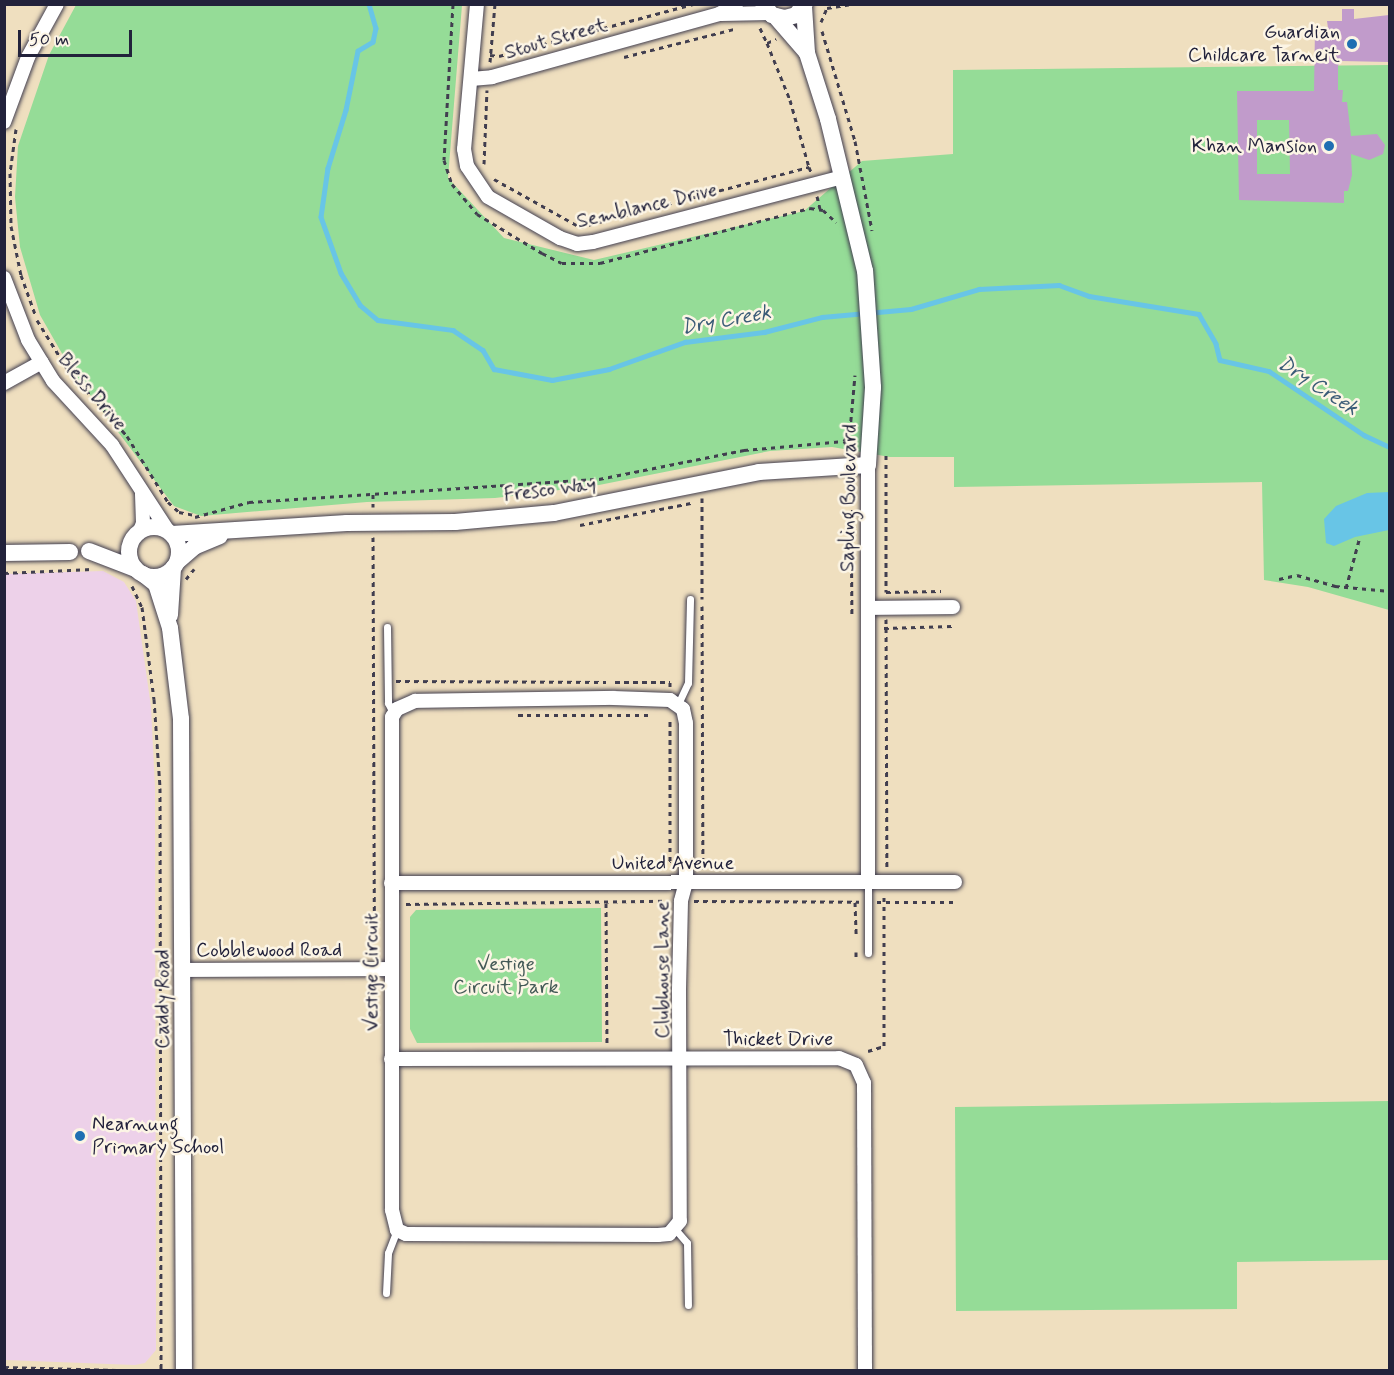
<!DOCTYPE html>
<html>
<head>
<meta charset="utf-8">
<style>
  body { margin:0 }
  #map { position:relative; width:1394px; height:1375px; overflow:hidden; background:#efdfbf; font-family:Mynerve,sans-serif }
  div>[style] { position:absolute }
  [style*='--x'] { left:calc(var(--x)*1px); top:calc(var(--y)*1px); width:calc(var(--w)*1px); rotate:calc(var(--a)*1deg) }
  .built>* { inset:0; background:#edd1e9 }
  .green>* { inset:0; background:#95dc97 }
  .water>* { inset:0; background:#68c5e6 }
  .stream>* { height:4.5px; margin:-2.25px; padding:0 2.25px; transform-origin:2.25px; border-radius:2.25px; background:#68c5e6 }
  .building>* { inset:0; background:#c19bcb }
  .path>* { height:3px; margin-top:-1.5px; transform-origin:0; background:repeating-linear-gradient(90deg,#413e4f 0 4.5px,transparent 0 9px) }
  .roads { filter:drop-shadow(0 0 2px #413e4f) drop-shadow(0 0 2px #413e4f) }
  .service>* { height:7px; margin:-3.5px; padding:0 3.5px; transform-origin:3.5px; border-radius:3.5px; background:#fff }
  .minor>* { height:14px; margin:-7px; padding:0 7px; transform-origin:7px; border-radius:7px; background:#fff }
  .tertiary>* { height:16px; margin:-8px; padding:0 8px; transform-origin:8px; border-radius:8px; background:#fff }
  .tertiary>.ring { margin:-8px; padding:0; box-sizing:content-box; background:none; border:16px solid #fff; border-radius:50% }
  .dots>* { width:16px; height:16px; translate:-50% -50%; box-sizing:border-box; border:3px solid #fcf5e5; border-radius:50% }
  span { translate:-50% -50%; white-space:nowrap; text-align:center; line-height:1.15; -webkit-text-stroke:5px #fcf5e5; paint-order:stroke }
  .poi-label { font-size:20px; color:#22223b }
  .right { translate:-100% -50%; text-align:right }
  .left { translate:0 -50%; text-align:left }
  .street-label { font-size:20px; color:#22223b }
  .park-label { font-size:20px; color:#445a57 }
  .water-label { font-size:21px; color:#3a5b77; font-style:italic }
  .frame { position:absolute; inset:0; border:6px solid #22223b; pointer-events:none }
  .scale { position:absolute; left:18px; top:30px; width:114px; height:27px; box-sizing:border-box; border:3px solid #22223b; border-top:0; padding-left:8px; font-size:18px; line-height:21px; white-space:nowrap; color:#22223b; -webkit-text-stroke:4px #fcf5e5; paint-order:stroke }
</style>
</head>
<body>
<div id="map">
  <div class="built">
    <i style="clip-path:polygon(103px 571px,124px 582px,136px 601px,151px 707px,155px 788px,156px 1350px,145px 1363px,135px 1365px,5px 1360px,5px 574px)"></i>
  </div>
  <div class="green">
    <i style="clip-path:polygon(76px 5px,462px 5px,448px 178px,504px 238px,594px 260px,804px 211px,862px 161px,953px 154px,953px 70px,1389px 65px,1389px 610px,1308px 587px,1264px 580px,1262px 482px,954px 487px,954px 457px,890px 457px,832px 447px,770px 451px,599px 485px,495px 498px,367px 502px,201px 516px,174px 506px,72px 371px,40px 315px,20px 247px,15px 197px,18px 146px,49px 55px)"></i>
    <i style="clip-path:polygon(601px 908px,602px 1042px,417px 1043px,410px 1029px,410px 917px,416px 910px)"></i>
    <i style="clip-path:polygon(1389px 1101px,1389px 1260px,1237px 1262px,1237px 1309px,956px 1311px,955px 1107px)"></i>
  </div>
  <div class="water">
    <i style="clip-path:polygon(1389px 492px,1389px 530px,1355px 537px,1334px 546px,1326px 543px,1324px 519px,1336px 506px,1367px 493px)"></i>
  </div>
  <div class="stream">
    <i style="--x:369;--y:4;--w:25;--a:74"></i>
    <i style="--x:376;--y:28;--w:14;--a:102"></i>
    <i style="--x:373;--y:42;--w:17;--a:149"></i>
    <i style="--x:358;--y:51;--w:60;--a:101.5"></i>
    <i style="--x:346;--y:110;--w:61;--a:107.2"></i>
    <i style="--x:328;--y:168;--w:49;--a:98.1"></i>
    <i style="--x:321;--y:217;--w:59;--a:70.3"></i>
    <i style="--x:341;--y:273;--w:37;--a:59"></i>
    <i style="--x:360;--y:305;--w:23;--a:40"></i>
    <i style="--x:378;--y:320;--w:76;--a:7.6"></i>
    <i style="--x:453;--y:330;--w:36;--a:34"></i>
    <i style="--x:483;--y:350;--w:22;--a:60"></i>
    <i style="--x:494;--y:369;--w:59;--a:10.7"></i>
    <i style="--x:552;--y:380;--w:58;--a:-10.9"></i>
    <i style="--x:609;--y:369;--w:81;--a:-19.6"></i>
    <i style="--x:685;--y:342;--w:80;--a:-7.2"></i>
    <i style="--x:764;--y:332;--w:60;--a:-14.5"></i>
    <i style="--x:822;--y:317;--w:89;--a:-5.1"></i>
    <i style="--x:911;--y:309;--w:71;--a:-16.4"></i>
    <i style="--x:979;--y:289;--w:80;--a:-2.9"></i>
    <i style="--x:1059;--y:285;--w:32;--a:20"></i>
    <i style="--x:1089;--y:296;--w:111;--a:9.3"></i>
    <i style="--x:1199;--y:314;--w:34;--a:60"></i>
    <i style="--x:1216;--y:344;--w:16;--a:76"></i>
    <i style="--x:1220;--y:360;--w:50;--a:12.7"></i>
    <i style="--x:1269;--y:371;--w:115;--a:34"></i>
    <i style="--x:1364;--y:435;--w:29;--a:25"></i>
  </div>
  <div class="building">
    <i style="clip-path:polygon(evenodd,1342px 9px,1354px 9px,1354px 19px,1389px 15px,1389px 62px,1341px 61px,1338px 66px,1338px 90px,1343px 90px,1342px 102px,1347px 102px,1351px 136px,1377px 134px,1385px 145px,1383px 154px,1369px 160px,1351px 154px,1352px 175px,1348px 191px,1344px 191px,1344px 203px,1239px 200px,1237px 91px,1314px 91px,1315px 28px,1328px 28px,1327px 21px,1342px 21px,1342px 9px,1257px 120px,1289px 120px,1290px 174px,1257px 174px,1257px 120px)"></i>
  </div>
  <div class="path">
    <i style="--x:453;--y:4;--w:156;--a:93.3"></i>
    <i style="--x:444;--y:160;--w:25;--a:72"></i>
    <i style="--x:452;--y:184;--w:39;--a:50"></i>
    <i style="--x:477;--y:214;--w:76;--a:31"></i>
    <i style="--x:542;--y:253;--w:22;--a:27"></i>
    <i style="--x:562;--y:263;--w:38;--a:0"></i>
    <i style="--x:600;--y:263;--w:217;--a:-14.7"></i>
    <i style="--x:810;--y:208;--w:13;--a:9"></i>
    <i style="--x:823;--y:210;--w:18;--a:43"></i>
    <i style="--x:821;--y:22;--w:15;--a:-67"></i>
    <i style="--x:827;--y:8;--w:25;--a:-9"></i>
    <i style="--x:760;--y:28;--w:17;--a:65"></i>
    <i style="--x:767;--y:43;--w:10;--a:-24"></i>
    <i style="--x:822;--y:31;--w:115;--a:73.3"></i>
    <i style="--x:855;--y:141;--w:91;--a:79.2"></i>
    <i style="--x:767;--y:43;--w:61;--a:68"></i>
    <i style="--x:790;--y:100;--w:70;--a:74.2"></i>
    <i style="--x:490;--y:55;--w:9;--a:6"></i>
    <i style="--x:499;--y:56;--w:201;--a:-15"></i>
    <i style="--x:624;--y:57;--w:114;--a:-14.3"></i>
    <i style="--x:490;--y:62;--w:58;--a:-85.1"></i>
    <i style="--x:16;--y:129;--w:44;--a:97.8"></i>
    <i style="--x:10;--y:173;--w:53;--a:88.9"></i>
    <i style="--x:11;--y:226;--w:50;--a:78.5"></i>
    <i style="--x:21;--y:275;--w:41;--a:70.3"></i>
    <i style="--x:484;--y:164;--w:74;--a:-87.7"></i>
    <i style="--x:494;--y:179;--w:98;--a:29.2"></i>
    <i style="--x:580;--y:227;--w:237;--a:-14.7"></i>
    <i style="--x:809;--y:167;--w:5;--a:68"></i>
    <i style="--x:817;--y:196;--w:13;--a:77"></i>
    <i style="--x:37;--y:320;--w:59;--a:58.2"></i>
    <i style="--x:68;--y:370;--w:89;--a:48.2"></i>
    <i style="--x:127;--y:436;--w:78;--a:58.2"></i>
    <i style="--x:168;--y:502;--w:15;--a:42"></i>
    <i style="--x:179;--y:512;--w:15;--a:11"></i>
    <i style="--x:844;--y:441;--w:13;--a:-61"></i>
    <i style="--x:850;--y:430;--w:55;--a:-84.8"></i>
    <i style="--x:844;--y:441;--w:13;--a:58"></i>
    <i style="--x:886;--y:455;--w:137;--a:90"></i>
    <i style="--x:886;--y:592;--w:55;--a:-1"></i>
    <i style="--x:851;--y:483;--w:133;--a:89.6"></i>
    <i style="--x:373;--y:494;--w:13;--a:90"></i>
    <i style="--x:702;--y:498;--w:101;--a:90"></i>
    <i style="--x:195;--y:517;--w:56;--a:-15.5"></i>
    <i style="--x:249;--y:502;--w:351;--a:-3.8"></i>
    <i style="--x:599;--y:479;--w:148;--a:-11.3"></i>
    <i style="--x:744;--y:450;--w:100;--a:-5.1"></i>
    <i style="--x:580;--y:525;--w:113;--a:-11.2"></i>
    <i style="--x:373;--y:537;--w:378;--a:89.8"></i>
    <i style="--x:4;--y:573;--w:88;--a:-2.6"></i>
    <i style="--x:186;--y:579;--w:13;--a:-51"></i>
    <i style="--x:1279;--y:579;--w:18;--a:-13"></i>
    <i style="--x:1297;--y:575;--w:40;--a:16"></i>
    <i style="--x:1335;--y:586;--w:55;--a:5.2"></i>
    <i style="--x:132;--y:586;--w:23;--a:65"></i>
    <i style="--x:142;--y:607;--w:93;--a:82.6"></i>
    <i style="--x:154;--y:699;--w:89;--a:86.1"></i>
    <i style="--x:160;--y:788;--w:582;--a:89.9"></i>
    <i style="--x:1346;--y:588;--w:50;--a:-74.8"></i>
    <i style="--x:702;--y:606;--w:263;--a:89.8"></i>
    <i style="--x:886;--y:619;--w:248;--a:89.8"></i>
    <i style="--x:884;--y:628;--w:68;--a:-1.7"></i>
    <i style="--x:396;--y:681;--w:210;--a:0.3"></i>
    <i style="--x:615;--y:682;--w:55;--a:0"></i>
    <i style="--x:670;--y:682;--w:5;--a:90"></i>
    <i style="--x:518;--y:715;--w:134;--a:0"></i>
    <i style="--x:663;--y:868;--w:10;--a:-45"></i>
    <i style="--x:670;--y:861;--w:141;--a:-90"></i>
    <i style="--x:694;--y:901;--w:165;--a:0.3"></i>
    <i style="--x:855;--y:902;--w:34;--a:88"></i>
    <i style="--x:877;--y:902;--w:80;--a:0"></i>
    <i style="--x:606;--y:903;--w:142;--a:89.6"></i>
    <i style="--x:406;--y:904;--w:261;--a:-0.7"></i>
    <i style="--x:856;--y:952;--w:7;--a:90"></i>
    <i style="--x:868;--y:1051;--w:17;--a:-17"></i>
    <i style="--x:884;--y:1046;--w:152;--a:-90"></i>
    <i style="--x:4;--y:1367;--w:113;--a:1.5"></i>
  </div>
  <div class="roads">
    <div class="service">
      <i style="--x:387;--y:627;--w:76;--a:89.2"></i>
      <i style="--x:388;--y:703;--w:13;--a:63"></i>
      <i style="--x:678;--y:704;--w:23;--a:-65"></i>
      <i style="--x:688;--y:683;--w:84;--a:-88.6"></i>
      <i style="--x:868;--y:882;--w:71;--a:90"></i>
      <i style="--x:675;--y:1229;--w:18;--a:49"></i>
      <i style="--x:687;--y:1243;--w:62;--a:89.1"></i>
      <i style="--x:386;--y:1293;--w:40;--a:-87.1"></i>
      <i style="--x:388;--y:1253;--w:25;--a:-69"></i>
    </div>
    <div class="minor">
      <i style="--x:477;--y:4;--w:146;--a:95.1"></i>
      <i style="--x:464;--y:149;--w:17;--a:80"></i>
      <i style="--x:467;--y:166;--w:37;--a:56"></i>
      <i style="--x:488;--y:197;--w:83;--a:29.7"></i>
      <i style="--x:560;--y:238;--w:18;--a:19"></i>
      <i style="--x:577;--y:244;--w:16;--a:-7"></i>
      <i style="--x:593;--y:242;--w:258;--a:-14.6"></i>
      <i style="--x:721;--y:14;--w:49;--a:-1.2"></i>
      <i style="--x:471;--y:79;--w:21;--a:-5"></i>
      <i style="--x:492;--y:77;--w:236;--a:-15.5"></i>
      <i style="--x:719;--y:14;--w:20;--a:-30"></i>
      <i style="--x:4;--y:122;--w:69;--a:-69.7"></i>
      <i style="--x:28;--y:57;--w:60;--a:-61.3"></i>
      <i style="--x:4;--y:278;--w:66;--a:68.8"></i>
      <i style="--x:28;--y:340;--w:48;--a:58.6"></i>
      <i style="--x:53;--y:381;--w:87;--a:47.3"></i>
      <i style="--x:112;--y:445;--w:103;--a:56.9"></i>
      <i style="--x:4;--y:383;--w:43;--a:-28.9"></i>
      <i style="--x:139;--y:533;--w:11;--a:-68"></i>
      <i style="--x:143;--y:523;--w:29;--a:-92"></i>
      <i style="--x:869;--y:608;--w:84;--a:-0.7"></i>
      <i style="--x:613;--y:698;--w:57;--a:2"></i>
      <i style="--x:670;--y:700;--w:16;--a:35"></i>
      <i style="--x:683;--y:709;--w:14;--a:78"></i>
      <i style="--x:686;--y:723;--w:159;--a:90"></i>
      <i style="--x:686;--y:882;--w:20;--a:105"></i>
      <i style="--x:681;--y:901;--w:90;--a:91.3"></i>
      <i style="--x:679;--y:991;--w:230;--a:89.8"></i>
      <i style="--x:680;--y:1221;--w:17;--a:130"></i>
      <i style="--x:669;--y:1234;--w:11;--a:175"></i>
      <i style="--x:658;--y:1235;--w:252;--a:-179.8"></i>
      <i style="--x:406;--y:1234;--w:10;--a:-156"></i>
      <i style="--x:397;--y:1230;--w:21;--a:-104"></i>
      <i style="--x:392;--y:1210;--w:493;--a:-90"></i>
      <i style="--x:392;--y:717;--w:9;--a:-58"></i>
      <i style="--x:397;--y:709;--w:20;--a:-24"></i>
      <i style="--x:415;--y:701;--w:198;--a:-0.9"></i>
      <i style="--x:868;--y:882;--w:417;--a:-90"></i>
      <i style="--x:391;--y:883;--w:564;--a:-0.1"></i>
      <i style="--x:184;--y:970;--w:207;--a:-0.3"></i>
      <i style="--x:391;--y:1059;--w:448;--a:-0.1"></i>
      <i style="--x:839;--y:1058;--w:18;--a:22"></i>
      <i style="--x:856;--y:1065;--w:20;--a:66"></i>
      <i style="--x:864;--y:1083;--w:287;--a:89.8"></i>
    </div>
    <div class="tertiary">
      <i style="--x:763;--y:4;--w:14;--a:51"></i>
      <i style="--x:772;--y:15;--w:13;--a:13"></i>
      <i style="--x:785;--y:18;--w:11;--a:-15"></i>
      <i style="--x:796;--y:15;--w:14;--a:-51"></i>
      <i style="--x:775;--y:16;--w:49;--a:49.1"></i>
      <i class="ring" style="left:129px;top:527px;width:34px;height:34px"></i>
      <i style="--x:172;--y:534;--w:175;--a:-3.6"></i>
      <i style="--x:347;--y:523;--w:108;--a:-0.5"></i>
      <i style="--x:455;--y:522;--w:99;--a:-5.2"></i>
      <i style="--x:554;--y:513;--w:209;--a:-11.3"></i>
      <i style="--x:759;--y:472;--w:109;--a:-3.7"></i>
      <i style="--x:868;--y:465;--w:78;--a:-86.3"></i>
      <i style="--x:873;--y:387;--w:116;--a:-93.9"></i>
      <i style="--x:865;--y:271;--w:156;--a:-103.7"></i>
      <i style="--x:828;--y:119;--w:69;--a:-107.7"></i>
      <i style="--x:807;--y:53;--w:46;--a:-93.7"></i>
      <i style="--x:89;--y:551;--w:50;--a:21"></i>
      <i style="--x:4;--y:553;--w:66;--a:-0.9"></i>
      <i style="--x:177;--y:562;--w:23;--a:-41"></i>
      <i style="--x:194;--y:547;--w:28;--a:-23"></i>
      <i style="--x:143;--y:574;--w:16;--a:38"></i>
      <i style="--x:156;--y:584;--w:46;--a:72.3"></i>
      <i style="--x:170;--y:628;--w:92;--a:83.1"></i>
      <i style="--x:181;--y:719;--w:651;--a:89.74"></i>
      <i style="--x:170;--y:615;--w:47;--a:-86.3"></i>
    </div>
  </div>
  <div class="dots">
    <i style="left:1352px;top:44px;background:#1f6fb2"></i>
    <i style="left:1329px;top:146px;background:#1f6fb2"></i>
    <i style="left:80px;top:1136px;background:#1f6fb2"></i>
  </div>
  <div class="poi-label">
    <span class="right" style="left:1340px;top:44px">Guardian<br>Childcare Tarneit</span>
    <span class="right" style="left:1317px;top:146px">Khan Mansion</span>
    <span class="left" style="left:92px;top:1136px">Nearnung<br>Primary School</span>
  </div>
  <div class="street-label">
    <span style="left:556px;top:39px;rotate:-16deg">Stout Street</span>
    <span style="left:647px;top:206px;rotate:-13deg">Semblance Drive</span>
    <span style="left:92px;top:392px;rotate:50deg">Bless Drive</span>
    <span style="left:550px;top:490px;rotate:-7deg">Fresco Way</span>
    <span style="left:849px;top:498px;rotate:-89deg">Sapling Boulevard</span>
    <span style="left:673px;top:863px">United Avenue</span>
    <span style="left:269px;top:950px">Cobblewood Road</span>
    <span style="left:663px;top:970px;rotate:-90deg">Clubhouse Lane</span>
    <span style="left:372px;top:972px;rotate:-90deg">Vestige Circuit</span>
    <span style="left:163px;top:999px;rotate:-90deg">Caddy Road</span>
    <span style="left:778px;top:1039px">Thicket Drive</span>
  </div>
  <div class="park-label">
    <span style="left:506px;top:976px">Vestige<br>Circuit Park</span>
  </div>
  <div class="water-label">
    <span style="left:726px;top:320px;rotate:-10deg">Dry Creek</span>
    <span style="left:1318px;top:386px;rotate:33deg">Dry Creek</span>
  </div>
  <div class="frame"></div>
  <div class="scale">50 m</div>
</div>
</body>
</html>
